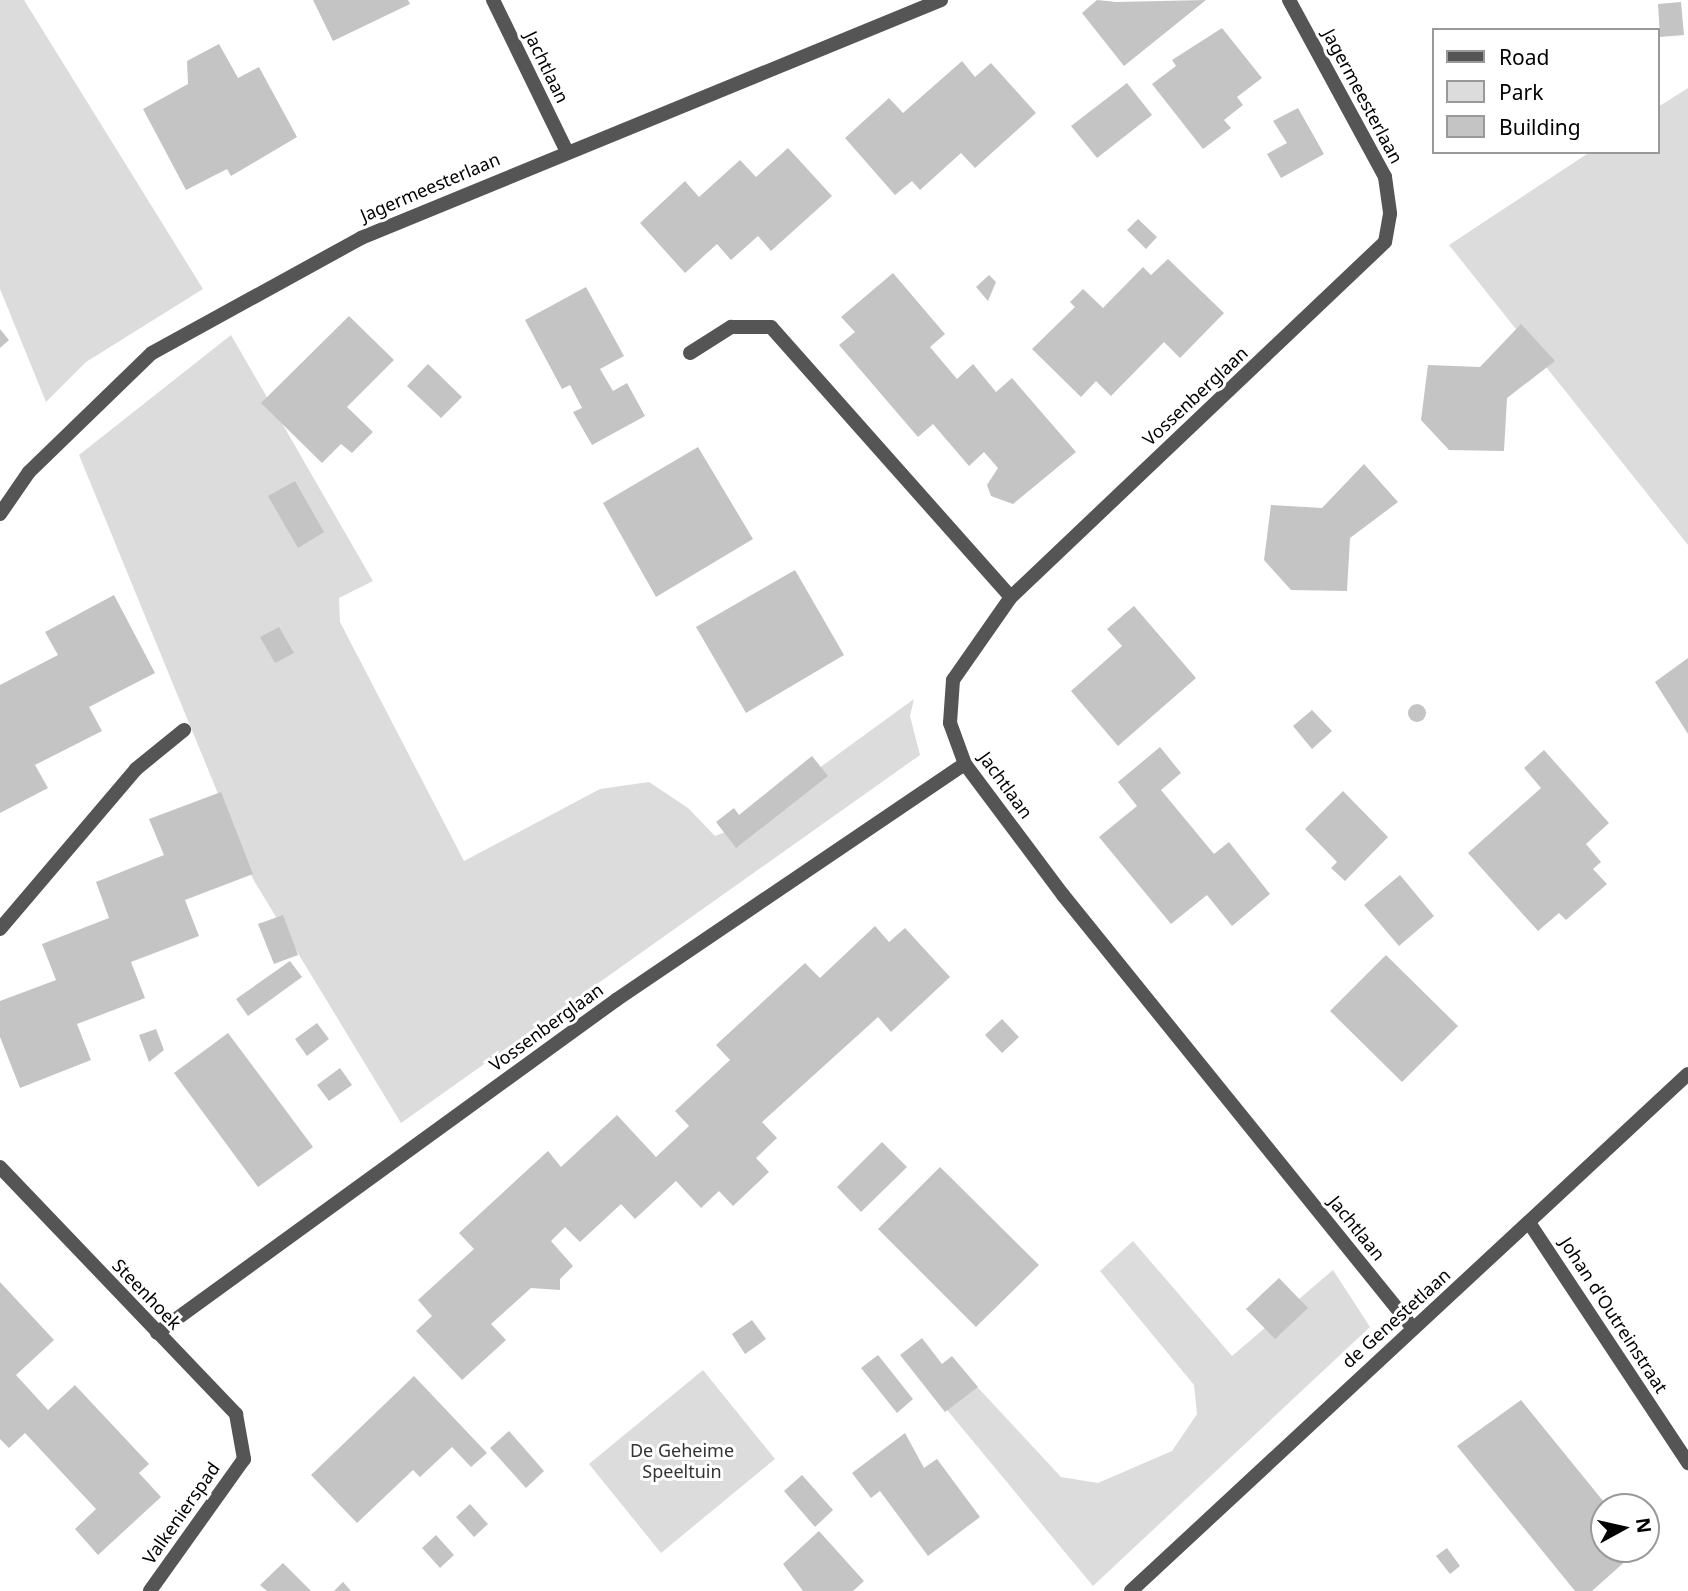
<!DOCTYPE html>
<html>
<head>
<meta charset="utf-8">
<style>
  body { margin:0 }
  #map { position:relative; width:1688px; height:1591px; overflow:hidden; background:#fff; font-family:"Noto Sans",sans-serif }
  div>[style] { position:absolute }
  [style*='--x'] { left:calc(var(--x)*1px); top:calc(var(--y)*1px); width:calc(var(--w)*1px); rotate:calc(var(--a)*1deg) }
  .green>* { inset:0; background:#dcdcdc }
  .building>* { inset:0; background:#c4c4c4 }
  .round { border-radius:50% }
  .street>* { height:14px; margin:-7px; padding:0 7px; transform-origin:7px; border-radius:7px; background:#555 }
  span { translate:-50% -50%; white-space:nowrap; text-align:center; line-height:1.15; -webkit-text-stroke:6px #fff; paint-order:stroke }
  .street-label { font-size:18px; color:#000 }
  .park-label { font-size:18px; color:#333 }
  .legend { position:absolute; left:1432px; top:28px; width:228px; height:126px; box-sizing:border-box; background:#fff; border:2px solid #999; margin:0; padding:9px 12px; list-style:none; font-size:21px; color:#000 }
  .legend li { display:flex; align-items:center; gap:14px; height:35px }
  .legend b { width:35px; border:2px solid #999 }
  .north { position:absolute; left:1590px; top:1493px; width:70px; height:70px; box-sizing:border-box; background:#fff; border:2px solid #999; border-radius:50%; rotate:82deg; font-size:19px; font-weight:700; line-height:28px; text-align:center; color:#000 }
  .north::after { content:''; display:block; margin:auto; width:24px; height:32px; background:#000; clip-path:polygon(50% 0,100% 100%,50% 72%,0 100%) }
</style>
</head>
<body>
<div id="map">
  <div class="green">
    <i style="clip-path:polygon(0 0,24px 0,203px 289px,86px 362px,46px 402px,0 289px)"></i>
    <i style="clip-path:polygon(1688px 88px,1688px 545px,1449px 245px,1590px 152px,1658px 152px,1658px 107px)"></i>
    <i style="clip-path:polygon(231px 335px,373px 581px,339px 598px,340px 622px,464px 861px,600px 789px,649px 782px,688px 808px,715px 836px,738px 827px,914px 699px,910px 716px,920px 755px,401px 1123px,253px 879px,79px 455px)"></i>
    <i style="clip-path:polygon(1133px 1241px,1232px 1356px,1333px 1270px,1370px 1327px,1093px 1586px,923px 1381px,955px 1363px,1061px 1477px,1098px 1483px,1172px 1451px,1197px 1414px,1194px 1385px,1100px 1271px)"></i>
    <i style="clip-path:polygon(703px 1370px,775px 1459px,661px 1553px,589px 1464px)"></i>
  </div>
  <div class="building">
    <i style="clip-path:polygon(313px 0,408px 0,410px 4px,333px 41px)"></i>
    <i style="clip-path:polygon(1097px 0,1116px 2px,1206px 0,1124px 66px,1082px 13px)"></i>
    <i style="clip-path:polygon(1681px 2px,1684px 35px,1660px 37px,1658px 4px)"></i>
    <i style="clip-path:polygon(1222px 28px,1262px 78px,1237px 97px,1243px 105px,1224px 120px,1231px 128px,1203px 149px,1152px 84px,1176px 66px,1172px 60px)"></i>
    <i style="clip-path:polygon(219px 44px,238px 78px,259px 67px,297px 137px,231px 176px,227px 169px,186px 190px,143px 109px,188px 84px,187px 61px)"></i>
    <i style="clip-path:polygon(962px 61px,975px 77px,991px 63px,1036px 113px,975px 168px,961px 153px,920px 190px,912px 181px,895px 195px,845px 138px,889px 98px,903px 113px)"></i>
    <i style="clip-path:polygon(1127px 83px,1152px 115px,1097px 158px,1071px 126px)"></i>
    <i style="clip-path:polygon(1298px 108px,1324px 154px,1281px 178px,1267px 154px,1287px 143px,1273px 121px)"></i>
    <i style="clip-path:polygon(788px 148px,832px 196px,771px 251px,758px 236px,731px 260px,717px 244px,685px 273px,640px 223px,685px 181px,699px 197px,740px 160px,756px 177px)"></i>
    <i style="clip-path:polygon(1138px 219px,1157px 237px,1146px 249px,1127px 230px)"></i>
    <i style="clip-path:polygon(1168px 259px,1224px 313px,1180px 358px,1164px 342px,1111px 396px,1096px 381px,1081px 397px,1032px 349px,1075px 307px,1070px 302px,1083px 289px,1103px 308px,1143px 267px,1151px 275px)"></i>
    <i style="clip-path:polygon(893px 273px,945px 334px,930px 347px,957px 379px,973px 364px,996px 392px,1012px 378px,1076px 452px,1013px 504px,991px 496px,987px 485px,998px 468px,984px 452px,969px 466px,933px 424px,918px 437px,839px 345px,855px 332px,841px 317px)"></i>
    <i style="clip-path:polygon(989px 275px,996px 282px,988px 301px,976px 287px)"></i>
    <i style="clip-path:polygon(586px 287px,624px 356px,600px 369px,613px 391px,627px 383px,645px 416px,592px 445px,573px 412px,582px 408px,570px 385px,562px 389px,525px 320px)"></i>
    <i style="clip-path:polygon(349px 316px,394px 360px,347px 407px,373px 432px,352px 453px,341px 444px,322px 463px,261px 403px)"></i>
    <i style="clip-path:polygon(1521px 324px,1555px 361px,1507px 398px,1504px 451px,1449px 450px,1421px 420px,1428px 365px,1480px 367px)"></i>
    <i style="clip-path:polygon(0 329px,9px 340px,0 348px)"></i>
    <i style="clip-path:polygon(428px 364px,462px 397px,441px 418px,407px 386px)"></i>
    <i style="clip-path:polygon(698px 447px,753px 539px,656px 597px,603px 503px)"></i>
    <i style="clip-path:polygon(1364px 464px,1398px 502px,1350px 538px,1347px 591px,1291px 590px,1264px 560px,1271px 505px,1322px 508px)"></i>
    <i style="clip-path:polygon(295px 481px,324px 532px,298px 548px,268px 496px)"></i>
    <i style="clip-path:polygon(795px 570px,844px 655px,746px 713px,696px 627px)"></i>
    <i style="clip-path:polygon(114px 595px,155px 673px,89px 707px,102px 731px,35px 765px,48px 788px,0 813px,0 685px,58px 655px,45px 632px)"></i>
    <i style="clip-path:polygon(1134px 606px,1196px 678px,1118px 746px,1071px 691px,1122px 646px,1107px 629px)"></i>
    <i style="clip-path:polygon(279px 627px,294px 653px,275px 663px,260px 637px)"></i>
    <i style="clip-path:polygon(1688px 658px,1688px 734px,1655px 682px)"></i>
    <i class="round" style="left:1408px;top:704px;width:18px;height:18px"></i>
    <i style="clip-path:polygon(1312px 710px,1332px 731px,1312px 749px,1293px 726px)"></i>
    <i style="clip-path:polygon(1160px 747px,1181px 773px,1161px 790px,1214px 854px,1229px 842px,1270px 894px,1232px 926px,1207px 895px,1171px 924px,1099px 837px,1137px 806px,1118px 782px)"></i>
    <i style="clip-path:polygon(1544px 750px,1609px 823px,1586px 844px,1601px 862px,1593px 869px,1607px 884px,1566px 920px,1559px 913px,1538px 931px,1468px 853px,1541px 788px,1524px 768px)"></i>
    <i style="clip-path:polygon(812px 756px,828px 776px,736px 848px,716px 822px,734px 808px,739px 815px)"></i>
    <i style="clip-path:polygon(1343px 791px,1388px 837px,1345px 881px,1331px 868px,1337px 862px,1305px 829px)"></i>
    <i style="clip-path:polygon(221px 792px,253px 874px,185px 900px,199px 936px,131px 962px,145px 998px,77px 1024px,91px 1060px,20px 1088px,0 1037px,0 1001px,56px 980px,42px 944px,109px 918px,96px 882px,164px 855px,149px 819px)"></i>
    <i style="clip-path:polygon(1400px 875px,1434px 916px,1399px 946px,1364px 905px)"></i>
    <i style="clip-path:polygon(283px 915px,298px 955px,274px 964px,258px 924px)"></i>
    <i style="clip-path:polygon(875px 926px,889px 942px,905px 928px,950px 977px,891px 1032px,878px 1017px,762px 1122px,777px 1138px,756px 1158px,769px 1172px,733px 1206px,719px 1191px,701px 1208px,676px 1181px,635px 1219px,621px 1204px,580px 1242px,565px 1227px,551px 1241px,573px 1266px,560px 1279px,560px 1290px,531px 1288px,491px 1324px,506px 1340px,462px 1380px,416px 1331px,432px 1316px,418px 1300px,474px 1249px,459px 1233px,548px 1151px,561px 1167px,617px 1115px,656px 1157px,689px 1126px,675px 1111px,730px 1060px,716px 1045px,805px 963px,820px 978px)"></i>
    <i style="clip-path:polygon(1386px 955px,1458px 1026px,1402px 1082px,1330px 1011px)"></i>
    <i style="clip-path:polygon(290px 961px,302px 977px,248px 1016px,236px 999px)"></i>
    <i style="clip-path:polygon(1002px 1019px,1019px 1037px,1002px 1053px,985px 1035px)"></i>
    <i style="clip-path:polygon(317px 1023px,329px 1039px,307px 1056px,295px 1039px)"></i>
    <i style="clip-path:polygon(156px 1029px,164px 1050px,149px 1062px,139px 1035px)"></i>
    <i style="clip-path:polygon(228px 1033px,313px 1147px,258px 1187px,174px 1073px)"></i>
    <i style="clip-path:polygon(340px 1068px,352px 1085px,329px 1101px,317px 1085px)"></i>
    <i style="clip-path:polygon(882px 1142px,907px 1167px,861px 1212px,837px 1187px)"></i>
    <i style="clip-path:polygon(940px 1167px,1039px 1265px,976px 1327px,878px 1229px)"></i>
    <i style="clip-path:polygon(1279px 1278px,1308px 1308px,1275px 1339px,1246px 1309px)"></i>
    <i style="clip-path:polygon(0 1282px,54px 1340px,16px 1375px,48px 1410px,75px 1385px,149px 1464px,139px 1473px,161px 1497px,98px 1555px,75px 1529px,96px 1509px,25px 1433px,9px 1448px,0 1439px)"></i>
    <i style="clip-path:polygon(752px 1320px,766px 1339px,745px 1354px,732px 1334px)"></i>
    <i style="clip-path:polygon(922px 1338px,942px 1364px,952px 1356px,978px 1387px,945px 1412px,900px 1355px)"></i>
    <i style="clip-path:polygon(878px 1355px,913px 1399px,897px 1413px,861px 1368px)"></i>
    <i style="clip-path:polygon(414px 1376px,487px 1453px,471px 1467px,452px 1447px,420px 1477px,413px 1470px,357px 1523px,311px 1475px)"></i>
    <i style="clip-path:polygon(1521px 1400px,1608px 1507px,1604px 1549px,1639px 1549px,1592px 1591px,1575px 1591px,1457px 1446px)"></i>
    <i style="clip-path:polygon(509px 1431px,544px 1471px,526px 1488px,490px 1448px)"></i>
    <i style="clip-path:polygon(905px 1433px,924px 1468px,937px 1459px,980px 1517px,928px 1556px,880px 1491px,871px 1498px,852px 1473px)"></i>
    <i style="clip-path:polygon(802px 1475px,833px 1510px,815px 1527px,784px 1491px)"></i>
    <i style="clip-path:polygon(470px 1504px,488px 1524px,474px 1537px,456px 1517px)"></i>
    <i style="clip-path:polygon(819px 1531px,864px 1581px,853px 1591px,803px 1591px,783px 1564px)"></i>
    <i style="clip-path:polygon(436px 1535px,454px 1555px,440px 1568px,422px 1548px)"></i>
    <i style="clip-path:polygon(1447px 1548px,1460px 1566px,1450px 1574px,1436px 1556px)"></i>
    <i style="clip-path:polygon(283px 1563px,311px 1591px,267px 1591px,260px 1585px)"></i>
    <i style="clip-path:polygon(343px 1582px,351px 1591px,334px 1591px)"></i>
  </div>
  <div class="street">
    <i style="--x:493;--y:0;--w:167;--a:64"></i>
    <i style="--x:1289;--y:0;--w:201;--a:61.5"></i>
    <i style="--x:1385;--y:177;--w:37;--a:82"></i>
    <i style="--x:1390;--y:214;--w:28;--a:100"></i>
    <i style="--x:1385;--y:242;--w:516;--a:136.49"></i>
    <i style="--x:1011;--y:597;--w:101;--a:124.9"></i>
    <i style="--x:953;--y:680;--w:43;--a:94"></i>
    <i style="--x:950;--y:723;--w:44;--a:69.9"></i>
    <i style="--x:965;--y:764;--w:164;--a:53.2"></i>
    <i style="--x:1063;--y:895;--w:555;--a:51.07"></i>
    <i style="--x:690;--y:353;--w:49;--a:-32.4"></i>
    <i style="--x:731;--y:327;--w:40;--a:0"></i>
    <i style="--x:771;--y:327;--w:361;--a:48.4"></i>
    <i style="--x:0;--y:514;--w:51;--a:-55.4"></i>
    <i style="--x:29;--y:472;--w:171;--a:-44.1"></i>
    <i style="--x:152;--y:353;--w:239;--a:-28.8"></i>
    <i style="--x:361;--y:238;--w:627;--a:-22.31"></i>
    <i style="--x:0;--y:929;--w:210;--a:-49.6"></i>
    <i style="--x:136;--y:769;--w:62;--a:-39.1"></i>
    <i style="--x:0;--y:1167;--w:342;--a:46.3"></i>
    <i style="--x:236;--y:1414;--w:46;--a:79.9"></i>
    <i style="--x:244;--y:1459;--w:162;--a:125.5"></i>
    <i style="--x:1530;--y:1224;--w:287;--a:56.5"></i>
    <i style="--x:157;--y:1333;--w:567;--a:-35.96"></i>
    <i style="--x:616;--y:1000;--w:421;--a:-34.1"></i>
    <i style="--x:1131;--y:1591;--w:760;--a:-42.87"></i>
  </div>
  <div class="street-label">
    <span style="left:547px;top:67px;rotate:64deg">Jachtlaan</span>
    <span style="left:1363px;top:96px;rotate:62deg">Jagermeesterlaan</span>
    <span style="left:430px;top:187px;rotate:-23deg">Jagermeesterlaan</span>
    <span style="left:1195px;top:396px;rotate:-43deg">Vossenberglaan</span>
    <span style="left:1006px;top:785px;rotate:54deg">Jachtlaan</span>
    <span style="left:546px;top:1027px;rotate:-36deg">Vossenberglaan</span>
    <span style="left:1357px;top:1228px;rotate:51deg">Jachtlaan</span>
    <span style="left:147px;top:1294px;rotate:46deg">Steenhoek</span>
    <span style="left:1614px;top:1315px;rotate:57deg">Johan d'Outreinstraat</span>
    <span style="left:1396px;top:1318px;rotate:-42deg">de Genestetlaan</span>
    <span style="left:181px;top:1513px;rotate:-55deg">Valkenierspad</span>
  </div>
  <div class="park-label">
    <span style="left:682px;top:1461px">De Geheime<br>Speeltuin</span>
  </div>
  <ul class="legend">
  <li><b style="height:9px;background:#555"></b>Road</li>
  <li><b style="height:19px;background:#dcdcdc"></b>Park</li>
  <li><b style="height:19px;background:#c4c4c4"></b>Building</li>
  </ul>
  <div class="north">N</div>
</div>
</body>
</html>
